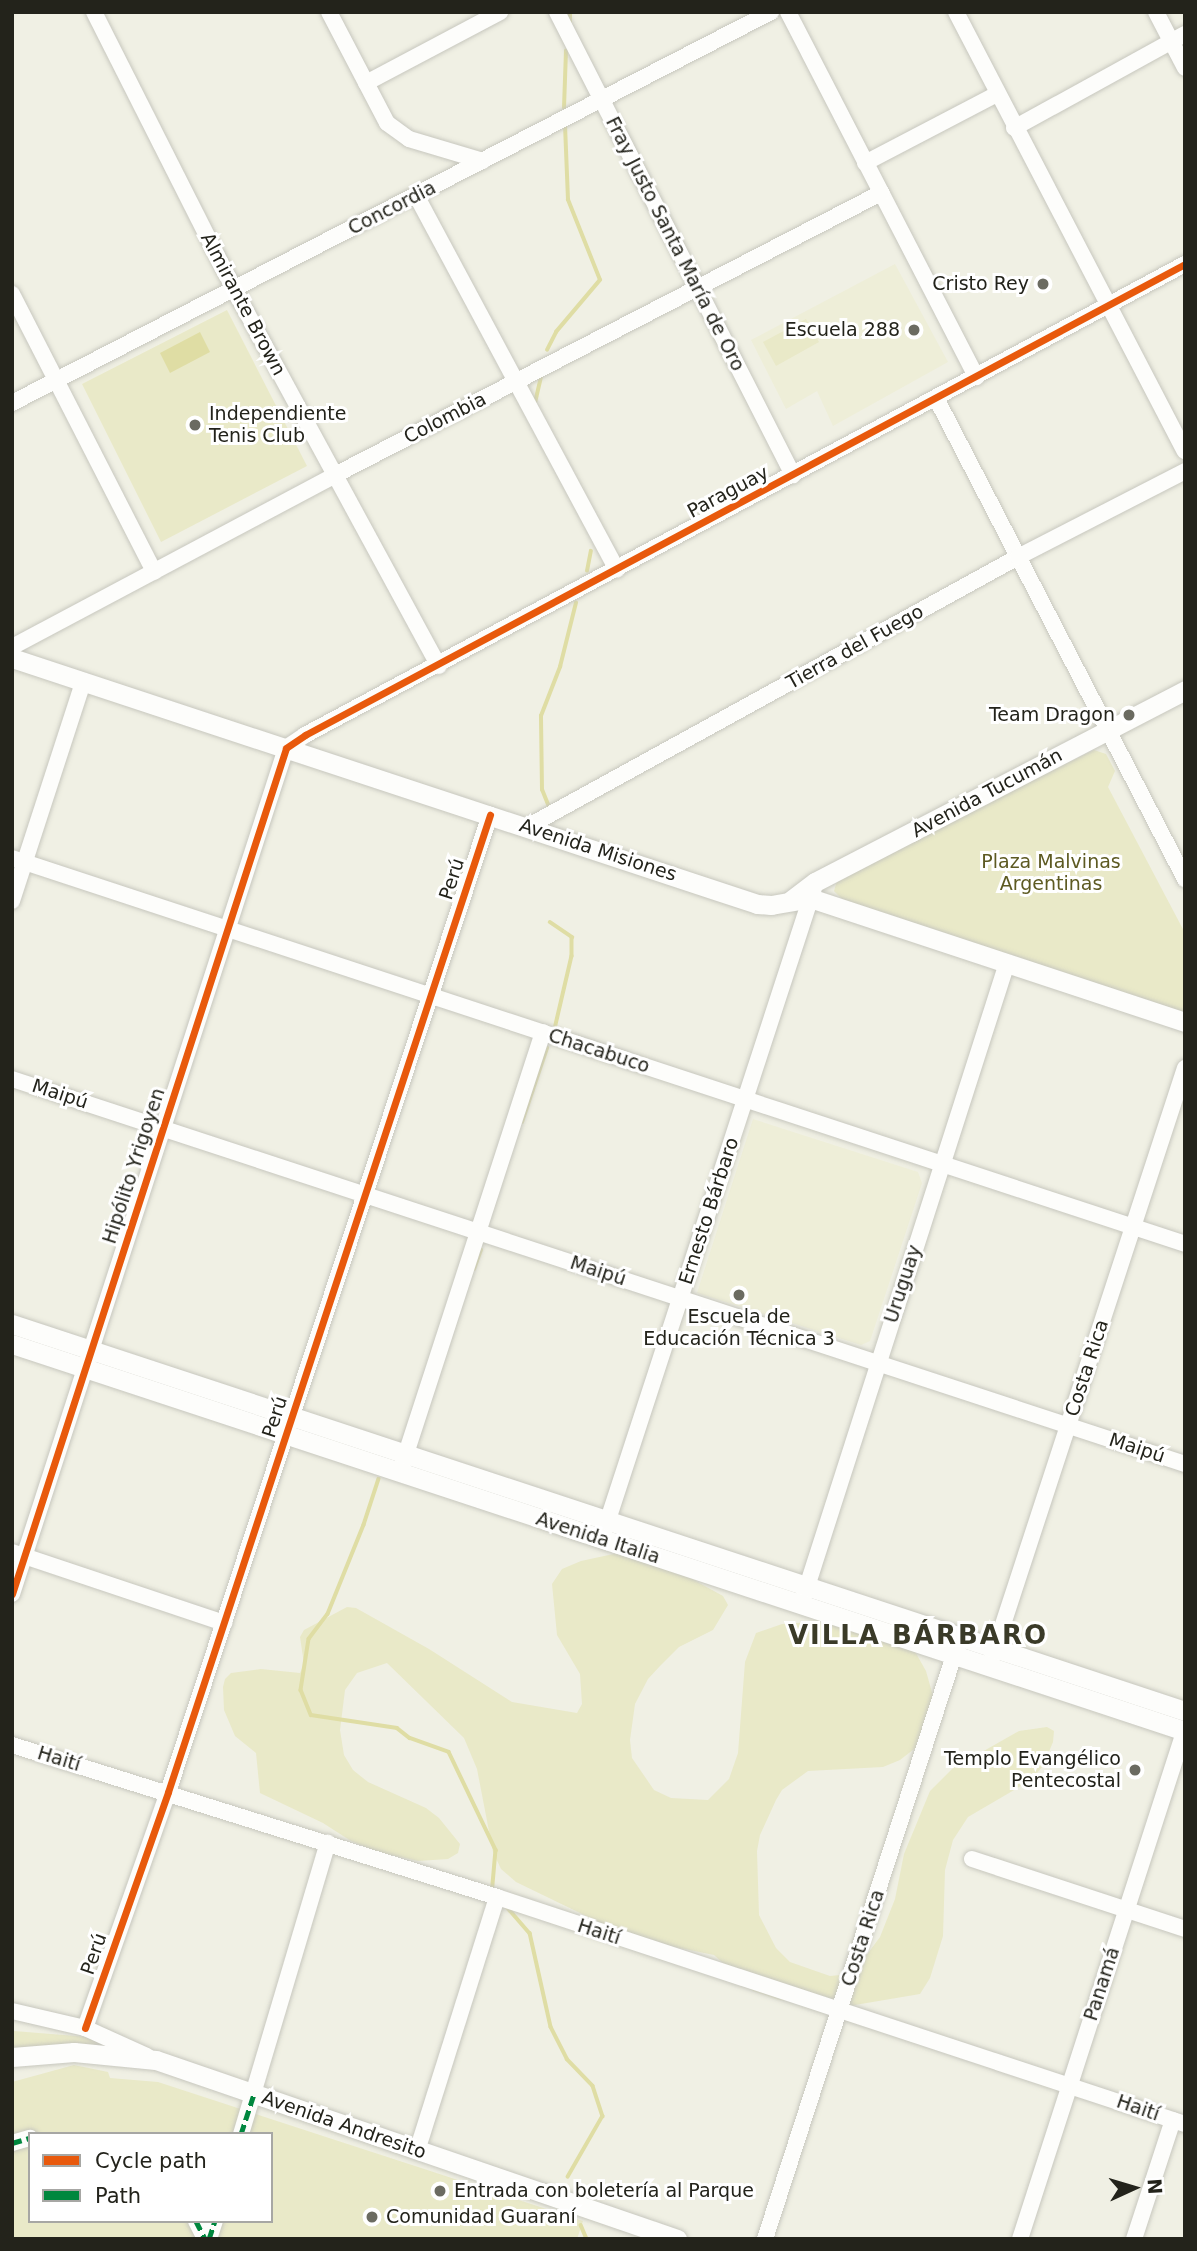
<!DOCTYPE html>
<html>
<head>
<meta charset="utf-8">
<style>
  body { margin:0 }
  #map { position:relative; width:1197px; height:2251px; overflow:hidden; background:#f0f0e4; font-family:"DejaVu Sans",sans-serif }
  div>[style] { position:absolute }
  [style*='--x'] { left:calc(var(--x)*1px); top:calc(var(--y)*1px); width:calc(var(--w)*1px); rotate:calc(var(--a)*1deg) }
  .built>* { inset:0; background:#eeeed8 }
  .green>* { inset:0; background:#e9e9c8 }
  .water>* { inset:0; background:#dfdda4 }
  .stream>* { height:3.5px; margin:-1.75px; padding:0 1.75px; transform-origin:1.75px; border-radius:1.75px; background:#dfdda4 }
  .roads { filter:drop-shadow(0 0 2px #c7c7be) drop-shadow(0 0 2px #c7c7be) }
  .minor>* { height:16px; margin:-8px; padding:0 8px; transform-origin:8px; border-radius:8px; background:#fdfdfb }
  .major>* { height:19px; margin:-9.5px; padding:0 9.5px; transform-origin:9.5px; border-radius:9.5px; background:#fdfdfb }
  .quiet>* { height:5px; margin-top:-2.5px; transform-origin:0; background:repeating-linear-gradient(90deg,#00873e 0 10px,transparent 0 15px) }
  .cycleway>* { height:7px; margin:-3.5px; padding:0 3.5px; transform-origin:3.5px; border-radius:3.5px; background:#e8590c }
  .dots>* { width:19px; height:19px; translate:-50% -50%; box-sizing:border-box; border:4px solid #fff; border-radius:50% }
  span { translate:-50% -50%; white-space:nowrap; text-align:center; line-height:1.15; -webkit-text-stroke:6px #fff; paint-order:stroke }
  .street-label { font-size:19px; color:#23231b }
  .poi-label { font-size:19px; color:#23231b }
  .right { translate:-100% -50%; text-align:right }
  .left { translate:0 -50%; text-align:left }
  .park-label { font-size:19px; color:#5d5a22 }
  .district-label { font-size:26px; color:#3a3a28; font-weight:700; letter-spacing:2px }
  .frame { position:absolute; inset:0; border:14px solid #23231b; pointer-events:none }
  .legend { position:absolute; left:28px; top:2132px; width:245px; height:91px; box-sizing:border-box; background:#fff; border:2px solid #a7a7a4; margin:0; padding:9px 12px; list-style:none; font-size:21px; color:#23231b }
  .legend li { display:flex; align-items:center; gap:14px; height:35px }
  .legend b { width:35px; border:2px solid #a7a7a4 }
  .north { position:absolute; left:1099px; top:2153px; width:70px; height:70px; -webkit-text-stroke:5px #fff; paint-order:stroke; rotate:86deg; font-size:19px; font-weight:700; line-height:28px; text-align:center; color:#23231b }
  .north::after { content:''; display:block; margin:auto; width:24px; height:32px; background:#23231b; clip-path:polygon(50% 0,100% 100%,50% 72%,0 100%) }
</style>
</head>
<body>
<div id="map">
  <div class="built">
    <i style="clip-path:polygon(895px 264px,948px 362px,833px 426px,817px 391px,786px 409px,751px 340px)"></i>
    <i style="clip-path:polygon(753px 1119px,918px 1172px,922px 1183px,870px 1341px,861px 1345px,697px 1293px)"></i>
  </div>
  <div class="green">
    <i style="clip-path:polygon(227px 310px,307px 466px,161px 542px,82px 384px)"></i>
    <i style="clip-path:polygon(806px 319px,819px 342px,776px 366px,763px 342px)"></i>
    <i style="clip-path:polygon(1094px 750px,1106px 754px,1115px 771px,1108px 787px,1185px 933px,1185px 1013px,843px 900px,834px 891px,838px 877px)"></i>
    <i style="clip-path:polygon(618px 1553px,674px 1569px,723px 1596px,728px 1605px,713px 1630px,679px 1647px,660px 1666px,648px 1679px,635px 1704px,630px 1740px,632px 1758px,654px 1790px,671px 1798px,708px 1800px,729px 1779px,738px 1753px,745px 1662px,756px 1633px,782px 1624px,856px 1619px,913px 1648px,926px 1671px,936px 1707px,927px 1739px,900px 1760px,883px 1767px,808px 1771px,782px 1790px,776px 1800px,760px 1835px,757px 1851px,759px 1915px,776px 1948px,790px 1962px,830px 1976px,840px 1975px,860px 1964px,880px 1937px,895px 1899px,904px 1854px,930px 1791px,952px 1769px,1019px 1731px,1047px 1727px,1054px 1731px,1053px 1742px,1043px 1766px,1031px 1780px,968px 1817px,953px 1840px,945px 1870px,943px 1936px,930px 1978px,920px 1994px,849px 2006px,779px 2000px,753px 1991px,714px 1955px,645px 1941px,613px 1929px,516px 1882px,501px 1869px,493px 1852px,477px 1769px,464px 1738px,387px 1663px,357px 1673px,345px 1690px,340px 1730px,344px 1755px,353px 1770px,368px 1782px,426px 1808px,439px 1818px,460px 1844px,458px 1853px,448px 1859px,418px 1861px,378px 1852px,351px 1841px,323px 1823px,260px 1793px,256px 1753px,235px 1736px,224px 1710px,223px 1687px,225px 1679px,231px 1673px,261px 1669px,300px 1673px,304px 1664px,300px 1637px,304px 1630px,347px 1607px,356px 1608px,429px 1649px,512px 1702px,577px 1713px,582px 1704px,580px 1674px,557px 1635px,552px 1584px,562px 1569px,581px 1561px)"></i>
    <i style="clip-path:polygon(12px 2031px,14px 2031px,113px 2039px,109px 2044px,12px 2049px)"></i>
    <i style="clip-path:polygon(evenodd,74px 2065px,108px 2072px,110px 2078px,158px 2082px,583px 2221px,577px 2239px,12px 2239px,12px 2082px,74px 2065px,30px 2134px,271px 2134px,271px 2221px,30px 2221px,30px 2134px)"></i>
  </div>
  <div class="water">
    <i style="clip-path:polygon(200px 332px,210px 352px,170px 373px,160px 353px)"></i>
  </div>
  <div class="stream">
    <i style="--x:570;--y:22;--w:10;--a:-90"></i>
    <i style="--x:564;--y:108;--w:57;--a:-88"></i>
    <i style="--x:547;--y:350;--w:20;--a:-63"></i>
    <i style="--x:556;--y:332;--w:68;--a:-49.8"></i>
    <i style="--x:600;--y:280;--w:86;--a:-111.8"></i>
    <i style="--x:568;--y:200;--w:75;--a:-92.3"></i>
    <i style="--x:535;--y:403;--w:28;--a:-77"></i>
    <i style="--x:587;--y:571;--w:20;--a:-79"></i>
    <i style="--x:549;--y:807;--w:18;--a:-112"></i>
    <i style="--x:542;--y:790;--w:74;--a:-90.8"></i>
    <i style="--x:541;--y:716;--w:53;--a:-68.8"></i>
    <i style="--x:560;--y:667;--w:66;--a:-76"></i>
    <i style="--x:550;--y:922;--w:27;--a:34"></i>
    <i style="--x:572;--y:937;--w:19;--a:90"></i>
    <i style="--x:572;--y:956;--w:71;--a:103.1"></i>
    <i style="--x:522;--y:1122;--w:78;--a:-71.3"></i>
    <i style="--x:474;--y:1269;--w:20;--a:-70"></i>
    <i style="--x:379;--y:1479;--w:48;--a:108.1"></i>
    <i style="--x:364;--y:1525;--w:96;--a:112"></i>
    <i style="--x:328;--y:1614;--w:31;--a:127"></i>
    <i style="--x:309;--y:1639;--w:52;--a:98.9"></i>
    <i style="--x:301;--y:1690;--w:27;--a:68"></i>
    <i style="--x:311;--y:1715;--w:87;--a:8.6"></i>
    <i style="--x:397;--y:1728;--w:16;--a:38"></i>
    <i style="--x:410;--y:1738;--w:41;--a:19.7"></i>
    <i style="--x:449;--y:1752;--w:109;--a:64.4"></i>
    <i style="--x:496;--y:1850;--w:36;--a:95"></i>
    <i style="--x:507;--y:1907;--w:35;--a:49"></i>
    <i style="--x:530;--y:1933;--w:96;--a:77.4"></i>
    <i style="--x:551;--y:2027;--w:36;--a:63"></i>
    <i style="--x:567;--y:2059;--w:37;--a:46"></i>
    <i style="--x:593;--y:2086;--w:32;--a:72"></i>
    <i style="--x:603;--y:2116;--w:70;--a:119.8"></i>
    <i style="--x:581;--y:2225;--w:15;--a:67"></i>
  </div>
  <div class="roads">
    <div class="minor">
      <i style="--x:94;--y:12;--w:310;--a:63.2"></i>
      <i style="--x:234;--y:289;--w:429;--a:61.5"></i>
      <i style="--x:329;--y:12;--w:125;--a:62.4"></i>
      <i style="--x:387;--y:123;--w:27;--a:36"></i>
      <i style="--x:409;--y:139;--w:77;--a:16.6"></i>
      <i style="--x:557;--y:12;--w:520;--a:62.99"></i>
      <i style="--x:788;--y:12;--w:411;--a:62.7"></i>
      <i style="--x:956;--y:12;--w:495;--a:62.5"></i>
      <i style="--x:1156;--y:12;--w:63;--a:62.6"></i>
      <i style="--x:366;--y:83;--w:152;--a:-27.9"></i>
      <i style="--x:1014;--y:128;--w:195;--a:-28.8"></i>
      <i style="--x:865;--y:163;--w:149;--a:-27.6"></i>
      <i style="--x:416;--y:195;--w:425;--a:61.8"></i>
      <i style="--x:12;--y:294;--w:312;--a:62.9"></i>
      <i style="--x:936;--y:398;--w:542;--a:62.63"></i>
      <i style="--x:12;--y:403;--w:854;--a:-27.26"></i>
      <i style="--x:12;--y:647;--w:366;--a:-28"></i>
      <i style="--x:335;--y:475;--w:615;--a:-27.32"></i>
      <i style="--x:527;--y:827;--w:560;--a:-28.81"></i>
      <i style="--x:1018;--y:557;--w:188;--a:-27.2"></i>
      <i style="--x:12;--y:858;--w:1235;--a:18.21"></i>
      <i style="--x:12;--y:901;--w:230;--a:-72"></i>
      <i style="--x:12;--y:1079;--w:1235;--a:18.17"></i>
      <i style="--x:403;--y:1463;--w:453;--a:-72"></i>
      <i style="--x:604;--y:1532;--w:677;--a:-71.94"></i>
      <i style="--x:12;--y:1552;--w:224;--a:18.5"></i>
      <i style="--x:12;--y:1594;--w:889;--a:-72.05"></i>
      <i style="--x:286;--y:748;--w:23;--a:-34"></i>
      <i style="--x:305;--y:735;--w:998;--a:-28.16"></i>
      <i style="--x:804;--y:1596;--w:665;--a:-72.22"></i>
      <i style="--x:992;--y:1658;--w:621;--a:-71.89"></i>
      <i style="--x:12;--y:1745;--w:508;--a:17.4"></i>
      <i style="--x:497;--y:1897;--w:724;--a:18.26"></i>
      <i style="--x:972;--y:1859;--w:224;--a:18.2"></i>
      <i style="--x:12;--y:2011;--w:75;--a:13.1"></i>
      <i style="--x:85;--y:2028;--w:68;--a:24.3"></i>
      <i style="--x:85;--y:2028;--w:250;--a:-70.6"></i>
      <i style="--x:168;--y:1792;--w:1029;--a:-71.76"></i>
      <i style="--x:241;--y:2134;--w:304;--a:-73.4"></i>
      <i style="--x:12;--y:2143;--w:19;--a:-16"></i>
      <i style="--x:417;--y:2151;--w:266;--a:-72.5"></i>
      <i style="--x:196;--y:2221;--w:20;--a:63"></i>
      <i style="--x:209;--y:2239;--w:19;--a:-72"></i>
      <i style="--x:765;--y:2239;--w:623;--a:-72.06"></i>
      <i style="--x:1020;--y:2239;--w:536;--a:-72.07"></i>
      <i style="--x:1134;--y:2239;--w:125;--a:-71.9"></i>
    </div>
    <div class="major">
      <i style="--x:12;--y:658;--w:785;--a:18.27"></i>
      <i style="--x:757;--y:904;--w:14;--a:4"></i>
      <i style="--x:771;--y:905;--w:40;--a:-10"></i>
      <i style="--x:810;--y:898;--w:395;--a:18.3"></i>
      <i style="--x:791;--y:900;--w:30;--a:-37"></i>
      <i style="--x:815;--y:882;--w:417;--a:-27.4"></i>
      <i style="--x:12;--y:1324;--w:1235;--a:18.26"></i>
      <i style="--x:12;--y:1344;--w:1235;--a:18.26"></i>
      <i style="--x:12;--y:2057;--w:62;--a:-4.6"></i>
      <i style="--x:74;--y:2052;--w:82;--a:5.6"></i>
      <i style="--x:156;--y:2060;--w:551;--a:18.96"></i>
    </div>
  </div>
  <div class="quiet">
    <i style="--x:241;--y:2134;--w:42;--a:-72"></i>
    <i style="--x:12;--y:2143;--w:19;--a:-16"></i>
    <i style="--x:196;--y:2221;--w:20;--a:63"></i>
    <i style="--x:209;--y:2239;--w:19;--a:-72"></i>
  </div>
  <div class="cycleway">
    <i style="--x:12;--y:1594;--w:889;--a:-72.05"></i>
    <i style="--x:286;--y:748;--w:23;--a:-34"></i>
    <i style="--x:305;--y:735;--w:998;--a:-28.16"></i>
    <i style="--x:85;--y:2028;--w:250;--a:-70.6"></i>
    <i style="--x:168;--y:1792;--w:1029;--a:-71.76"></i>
  </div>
  <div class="dots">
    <i style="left:1043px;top:284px;background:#6b6b61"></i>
    <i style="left:914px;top:330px;background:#6b6b61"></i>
    <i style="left:195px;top:425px;background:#6b6b61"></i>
    <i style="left:1129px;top:715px;background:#6b6b61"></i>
    <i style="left:739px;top:1295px;background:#6b6b61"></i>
    <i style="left:1135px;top:1770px;background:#6b6b61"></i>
    <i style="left:440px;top:2191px;background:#6b6b61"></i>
    <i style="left:372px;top:2217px;background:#6b6b61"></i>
  </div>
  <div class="street-label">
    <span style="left:392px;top:208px;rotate:-27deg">Concordia</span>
    <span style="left:675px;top:244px;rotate:63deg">Fray Justo Santa María de Oro</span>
    <span style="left:243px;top:304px;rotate:62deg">Almirante Brown</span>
    <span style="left:445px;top:418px;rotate:-27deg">Colombia</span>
    <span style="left:728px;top:492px;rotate:-28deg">Paraguay</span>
    <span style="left:855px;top:647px;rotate:-29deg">Tierra del Fuego</span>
    <span style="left:987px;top:793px;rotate:-28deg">Avenida Tucumán</span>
    <span style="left:598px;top:850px;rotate:18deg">Avenida Misiones</span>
    <span style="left:452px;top:879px;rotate:-72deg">Perú</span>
    <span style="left:599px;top:1051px;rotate:18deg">Chacabuco</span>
    <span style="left:60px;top:1094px;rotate:18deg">Maipú</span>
    <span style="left:134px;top:1166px;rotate:-72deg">Hipólito Yrigoyen</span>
    <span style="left:709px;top:1211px;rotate:-72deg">Ernesto Bárbaro</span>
    <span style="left:598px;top:1271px;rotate:18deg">Maipú</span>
    <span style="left:903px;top:1284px;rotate:-72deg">Uruguay</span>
    <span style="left:1087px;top:1368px;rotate:-72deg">Costa Rica</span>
    <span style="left:275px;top:1417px;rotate:-72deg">Perú</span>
    <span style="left:1137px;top:1448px;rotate:18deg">Maipú</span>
    <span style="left:598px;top:1538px;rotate:18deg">Avenida Italia</span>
    <span style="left:59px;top:1759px;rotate:17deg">Haití</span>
    <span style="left:599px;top:1932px;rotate:18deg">Haití</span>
    <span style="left:863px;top:1938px;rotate:-72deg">Costa Rica</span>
    <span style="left:94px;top:1954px;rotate:-71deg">Perú</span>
    <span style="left:1102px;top:1984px;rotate:-72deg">Panamá</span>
    <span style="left:1138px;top:2108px;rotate:19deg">Haití</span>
    <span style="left:344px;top:2125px;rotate:19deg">Avenida Andresito</span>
  </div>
  <div class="poi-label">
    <span class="right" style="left:1029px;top:284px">Cristo Rey</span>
    <span class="right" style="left:900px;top:330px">Escuela 288</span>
    <span class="left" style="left:209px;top:425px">Independiente<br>Tenis Club</span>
    <span class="right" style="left:1115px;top:715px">Team Dragon</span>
    <span style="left:739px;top:1328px">Escuela de<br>Educación Técnica 3</span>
    <span class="right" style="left:1121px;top:1770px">Templo Evangélico<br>Pentecostal</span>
    <span class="left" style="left:454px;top:2191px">Entrada con boletería al Parque</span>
    <span class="left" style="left:386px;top:2217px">Comunidad Guaraní</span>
  </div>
  <div class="park-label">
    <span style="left:1051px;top:873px">Plaza Malvinas<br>Argentinas</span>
  </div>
  <div class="district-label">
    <span style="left:918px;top:1636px">VILLA BÁRBARO</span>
  </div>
  <div class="frame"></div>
  <ul class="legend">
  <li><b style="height:9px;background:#e8590c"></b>Cycle path</li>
  <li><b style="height:9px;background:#00873e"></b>Path</li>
  </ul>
  <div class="north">N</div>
</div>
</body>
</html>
